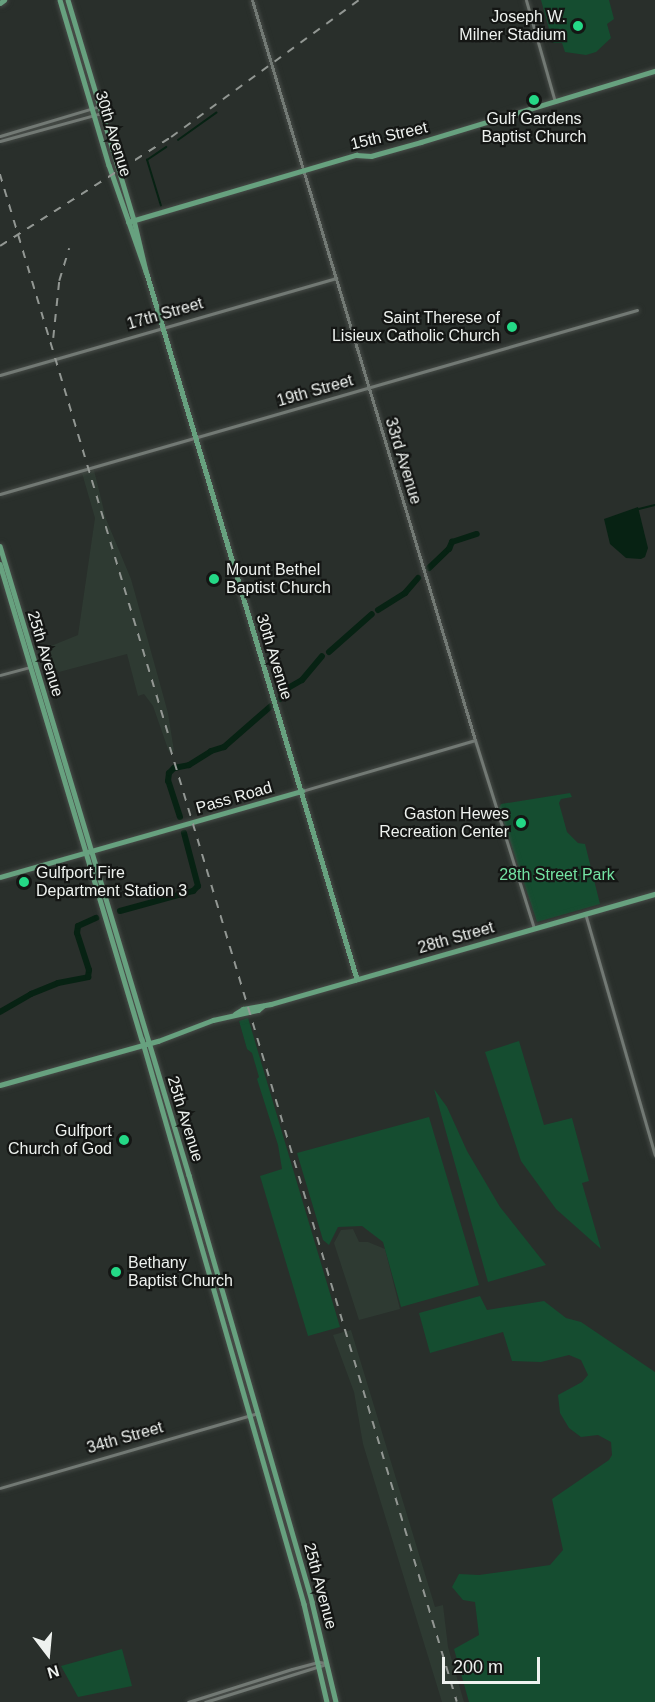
<!DOCTYPE html>
<html>
<head>
<meta charset="utf-8">
<style>
  body { margin:0 }
  #map { position:relative; width:655px; height:1702px; overflow:hidden; background:#292f2b; font-family:Helvetica,sans-serif }
  div>[style] { position:absolute }
  [style*='--x'] { left:calc(var(--x)*1px); top:calc(var(--y)*1px); width:calc(var(--w)*1px); rotate:calc(var(--a)*1deg) }
  .built>* { inset:0; background:#2e3a32 }
  .green>* { inset:0; background:#154d30 }
  .water>* { inset:0; background:#072213 }
  .stream>* { height:1.5px; margin:-0.75px; padding:0 0.75px; transform-origin:0.75px; border-radius:0.75px; background:#072213 }
  .river>* { height:6px; margin:-3px; padding:0 3px; transform-origin:3px; border-radius:3px; background:#072213 }
  .roads { filter:drop-shadow(0 0 2px #474c48) drop-shadow(0 0 2px #474c48) }
  .minor>* { height:3px; margin:-1.5px; padding:0 1.5px; transform-origin:1.5px; border-radius:1.5px; background:#727974 }
  .major>* { height:4.5px; margin:-2.25px; padding:0 2.25px; transform-origin:2.25px; border-radius:2.25px; background:#67a17f }
  .rail>* { height:1.5px; margin-top:-0.75px; transform-origin:0; background:repeating-linear-gradient(90deg,#929793 0 8px,transparent 0 16px) }
  .dots>* { width:16px; height:16px; translate:-50% -50%; box-sizing:border-box; border:3px solid #141614; border-radius:50% }
  span { translate:-50% -50%; white-space:nowrap; text-align:center; line-height:1.15; -webkit-text-stroke:4.5px #141614; paint-order:stroke }
  .poi-label { font-size:16px; color:#eef2ef }
  .right { translate:-100% -50%; text-align:right }
  .left { translate:0 -50%; text-align:left }
  .street-label { font-size:16px; color:#eef2ef }
  .park-label { font-size:16px; color:#73e4a3 }
  .north { position:absolute; left:18px; top:1624px; width:60px; height:60px; -webkit-text-stroke:4px #141614; paint-order:stroke; rotate:164deg; font-size:16px; font-weight:700; line-height:24px; text-align:center; color:#eef2ef }
  .north::after { content:''; display:block; margin:auto; width:21px; height:27px; background:#eef2ef; clip-path:polygon(50% 0,100% 100%,50% 72%,0 100%) }
  .scale { position:absolute; left:442px; top:1657px; width:98px; height:27px; box-sizing:border-box; border:3px solid #eef2ef; border-top:0; padding-left:8px; font-size:18px; line-height:21px; white-space:nowrap; color:#eef2ef; -webkit-text-stroke:4px #141614; paint-order:stroke }
</style>
</head>
<body>
<div id="map">
  <div class="built">
    <i style="clip-path:polygon(94px 470px,106px 519px,131px 579px,168px 713px,174px 751px,169px 752px,153px 706px,144px 694px,138px 696px,127px 654px,59px 672px,49px 661px,46px 648px,78px 635px,95px 518px,82px 473px)"></i>
    <i style="clip-path:polygon(353px 1229px,359px 1242px,368px 1242px,385px 1249px,400px 1309px,359px 1320px,334px 1243px,341px 1230px)"></i>
    <i style="clip-path:polygon(351px 1330px,435px 1607px,443px 1605px,448px 1647px,464px 1702px,442px 1702px,363px 1444px,354px 1392px,333px 1335px)"></i>
  </div>
  <div class="green">
    <i style="clip-path:polygon(541px 0,609px 0,614px 19px,607px 24px,611px 38px,596px 52px,586px 55px,565px 52px,562px 43px,553px 43px)"></i>
    <i style="clip-path:polygon(570px 793px,572px 797px,561px 799px,559px 803px,567px 832px,578px 843px,585px 844px,600px 904px,537px 922px,499px 808px,501px 804px)"></i>
    <i style="clip-path:polygon(248px 1018px,340px 1327px,308px 1336px,260px 1176px,282px 1169px,278px 1145px,257px 1079px,259px 1077px,252px 1053px,247px 1049px,239px 1021px)"></i>
    <i style="clip-path:polygon(519px 1041px,544px 1125px,572px 1118px,589px 1181px,582px 1183px,601px 1249px,556px 1209px,521px 1161px,485px 1052px)"></i>
    <i style="clip-path:polygon(434px 1089px,447px 1107px,467px 1151px,500px 1207px,546px 1265px,488px 1282px)"></i>
    <i style="clip-path:polygon(429px 1117px,479px 1285px,401px 1307px,383px 1242px,362px 1226px,338px 1227px,329px 1245px,323px 1240px,297px 1153px)"></i>
    <i style="clip-path:polygon(480px 1296px,487px 1310px,544px 1301px,566px 1318px,581px 1322px,655px 1372px,655px 1702px,469px 1702px,454px 1649px,479px 1635px,475px 1602px,463px 1600px,452px 1587px,459px 1574px,479px 1575px,550px 1565px,563px 1550px,552px 1499px,609px 1460px,612px 1455px,611px 1442px,598px 1435px,581px 1437px,569px 1428px,560px 1413px,558px 1395px,582px 1382px,588px 1375px,581px 1360px,569px 1355px,541px 1362px,512px 1361px,503px 1332px,430px 1353px,419px 1313px)"></i>
    <i style="clip-path:polygon(122px 1649px,132px 1686px,78px 1697px,61px 1666px)"></i>
  </div>
  <div class="water">
    <i style="clip-path:polygon(638px 507px,648px 548px,645px 557px,641px 559px,626px 558px,610px 544px,604px 519px)"></i>
  </div>
  <div class="stream">
    <i style="--x:178;--y:140;--w:47;--a:-35.4"></i>
    <i style="--x:161;--y:206;--w:48;--a:-106.9"></i>
    <i style="--x:147;--y:160;--w:23;--a:-34"></i>
    <i style="--x:639;--y:509;--w:16;--a:-14"></i>
  </div>
  <div class="river">
    <i style="--x:429;--y:568;--w:28;--a:-44"></i>
    <i style="--x:449;--y:549;--w:8;--a:-67"></i>
    <i style="--x:452;--y:542;--w:26;--a:-18"></i>
    <i style="--x:378;--y:610;--w:32;--a:-32"></i>
    <i style="--x:405;--y:593;--w:20;--a:-49"></i>
    <i style="--x:329;--y:652;--w:57;--a:-41.5"></i>
    <i style="--x:280;--y:699;--w:14;--a:-54"></i>
    <i style="--x:288;--y:688;--w:16;--a:-30"></i>
    <i style="--x:302;--y:680;--w:31;--a:-50"></i>
    <i style="--x:180;--y:817;--w:38;--a:-108"></i>
    <i style="--x:168;--y:781;--w:8;--a:-83"></i>
    <i style="--x:169;--y:773;--w:7;--a:-45"></i>
    <i style="--x:174;--y:768;--w:15;--a:-11"></i>
    <i style="--x:189;--y:765;--w:26;--a:-32"></i>
    <i style="--x:211;--y:751;--w:14;--a:-17"></i>
    <i style="--x:224;--y:747;--w:62;--a:-41.1"></i>
    <i style="--x:120;--y:911;--w:76;--a:-15.3"></i>
    <i style="--x:193;--y:891;--w:7;--a:-45"></i>
    <i style="--x:198;--y:886;--w:55;--a:-104.8"></i>
    <i style="--x:0;--y:1012;--w:36;--a:-30"></i>
    <i style="--x:31;--y:994;--w:29;--a:-22"></i>
    <i style="--x:58;--y:983;--w:31;--a:-11"></i>
    <i style="--x:88;--y:977;--w:7;--a:-82"></i>
    <i style="--x:89;--y:970;--w:39;--a:-108"></i>
    <i style="--x:77;--y:933;--w:7;--a:-82"></i>
    <i style="--x:78;--y:926;--w:20;--a:-24"></i>
  </div>
  <div class="roads">
    <div class="minor">
      <i style="--x:252;--y:0;--w:773;--a:73.23"></i>
      <i style="--x:475;--y:740;--w:197;--a:72.6"></i>
      <i style="--x:526;--y:0;--w:106;--a:74.1"></i>
      <i style="--x:0;--y:136;--w:104;--a:-16.7"></i>
      <i style="--x:0;--y:141;--w:106;--a:-15.4"></i>
      <i style="--x:0;--y:375;--w:350;--a:-16.1"></i>
      <i style="--x:0;--y:494;--w:663;--a:-16.11"></i>
      <i style="--x:0;--y:675;--w:31;--a:-15"></i>
      <i style="--x:302;--y:791;--w:180;--a:-16.4"></i>
      <i style="--x:585;--y:913;--w:252;--a:73.9"></i>
      <i style="--x:0;--y:1488;--w:269;--a:-16.2"></i>
      <i style="--x:188;--y:1702;--w:109;--a:-17.6"></i>
      <i style="--x:292;--y:1669;--w:28;--a:-15"></i>
      <i style="--x:319;--y:1662;--w:7;--a:8"></i>
      <i style="--x:205;--y:1702;--w:127;--a:-17.4"></i>
    </div>
    <div class="major">
      <i style="--x:60;--y:0;--w:172;--a:73.5"></i>
      <i style="--x:109;--y:165;--w:115;--a:70.8"></i>
      <i style="--x:147;--y:274;--w:736;--a:73.41"></i>
      <i style="--x:68;--y:0;--w:230;--a:73.3"></i>
      <i style="--x:134;--y:220;--w:52;--a:76.8"></i>
      <i style="--x:0;--y:3;--w:5;--a:-37"></i>
      <i style="--x:128;--y:222;--w:238;--a:-16.4"></i>
      <i style="--x:356;--y:155;--w:15;--a:4"></i>
      <i style="--x:371;--y:156;--w:52;--a:-15.6"></i>
      <i style="--x:421;--y:142;--w:245;--a:-16.9"></i>
      <i style="--x:0;--y:546;--w:657;--a:73.28"></i>
      <i style="--x:189;--y:1175;--w:444;--a:73.9"></i>
      <i style="--x:312;--y:1602;--w:103;--a:76.5"></i>
      <i style="--x:0;--y:564;--w:496;--a:73.4"></i>
      <i style="--x:142;--y:1039;--w:588;--a:74"></i>
      <i style="--x:304;--y:1604;--w:101;--a:76.8"></i>
      <i style="--x:0;--y:877;--w:314;--a:-15.9"></i>
      <i style="--x:235;--y:1014;--w:9;--a:-32"></i>
      <i style="--x:243;--y:1009;--w:28;--a:-10"></i>
      <i style="--x:271;--y:1004;--w:399;--a:-16"></i>
      <i style="--x:0;--y:1085;--w:164;--a:-15.6"></i>
      <i style="--x:158;--y:1041;--w:59;--a:-20.9"></i>
      <i style="--x:213;--y:1020;--w:46;--a:-12.5"></i>
      <i style="--x:258;--y:1010;--w:6;--a:-39"></i>
    </div>
  </div>
  <div class="rail">
    <i style="--x:0;--y:174;--w:584;--a:73.27"></i>
    <i style="--x:0;--y:246;--w:203;--a:-32.5"></i>
    <i style="--x:171;--y:137;--w:233;--a:-36.1"></i>
    <i style="--x:53;--y:338;--w:57;--a:-84"></i>
    <i style="--x:59;--y:281;--w:34;--a:-73"></i>
    <i style="--x:170;--y:747;--w:997;--a:73.27"></i>
  </div>
  <div class="dots">
    <i style="left:578px;top:26px;background:#24d886"></i>
    <i style="left:534px;top:100px;background:#24d886"></i>
    <i style="left:512px;top:327px;background:#24d886"></i>
    <i style="left:214px;top:579px;background:#24d886"></i>
    <i style="left:521px;top:823px;background:#24d886"></i>
    <i style="left:24px;top:882px;background:#24d886"></i>
    <i style="left:124px;top:1140px;background:#24d886"></i>
    <i style="left:116px;top:1272px;background:#24d886"></i>
  </div>
  <div class="poi-label">
    <span class="right" style="left:566px;top:26px">Joseph W.<br>Milner Stadium</span>
    <span style="left:534px;top:128px">Gulf Gardens<br>Baptist Church</span>
    <span class="right" style="left:500px;top:327px">Saint Therese of<br>Lisieux Catholic Church</span>
    <span class="left" style="left:226px;top:579px">Mount Bethel<br>Baptist Church</span>
    <span class="right" style="left:509px;top:823px">Gaston Hewes<br>Recreation Center</span>
    <span class="left" style="left:36px;top:882px">Gulfport Fire<br>Department Station 3</span>
    <span class="right" style="left:112px;top:1140px">Gulfport<br>Church of God</span>
    <span class="left" style="left:128px;top:1272px">Bethany<br>Baptist Church</span>
  </div>
  <div class="street-label">
    <span style="left:113px;top:134px;rotate:73deg">30th Avenue</span>
    <span style="left:389px;top:136px;rotate:-13deg">15th Street</span>
    <span style="left:165px;top:314px;rotate:-16deg">17th Street</span>
    <span style="left:315px;top:391px;rotate:-16deg">19th Street</span>
    <span style="left:403px;top:461px;rotate:73deg">33rd Avenue</span>
    <span style="left:45px;top:654px;rotate:73deg">25th Avenue</span>
    <span style="left:274px;top:657px;rotate:73deg">30th Avenue</span>
    <span style="left:234px;top:798px;rotate:-16deg">Pass Road</span>
    <span style="left:456px;top:938px;rotate:-16deg">28th Street</span>
    <span style="left:185px;top:1119px;rotate:73deg">25th Avenue</span>
    <span style="left:125px;top:1438px;rotate:-16deg">34th Street</span>
    <span style="left:320px;top:1586px;rotate:75deg">25th Avenue</span>
  </div>
  <div class="park-label">
    <span style="left:557px;top:875px">28th Street Park</span>
  </div>
  <div class="north">N</div>
  <div class="scale">200 m</div>
</div>
</body>
</html>
